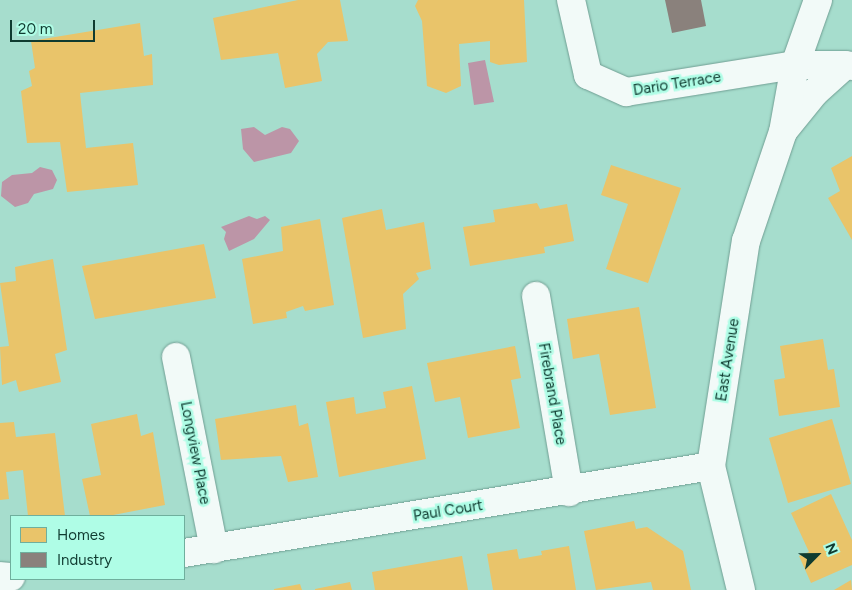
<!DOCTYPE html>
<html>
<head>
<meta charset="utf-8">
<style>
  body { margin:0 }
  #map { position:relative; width:852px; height:590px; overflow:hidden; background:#a6ddcd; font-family:Figtree,sans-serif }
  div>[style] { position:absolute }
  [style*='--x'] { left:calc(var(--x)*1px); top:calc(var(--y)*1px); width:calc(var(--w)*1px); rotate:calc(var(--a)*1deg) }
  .water>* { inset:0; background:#bc95a7 }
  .homes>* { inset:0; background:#e9c46a }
  .industry>* { inset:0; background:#8a817c }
  .roads { filter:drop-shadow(0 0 1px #709e93) drop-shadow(0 0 1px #709e93) }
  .minor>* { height:28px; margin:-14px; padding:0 14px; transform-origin:14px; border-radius:14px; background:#f2faf8 }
  .tertiary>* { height:28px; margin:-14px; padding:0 14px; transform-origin:14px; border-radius:14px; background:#f2faf8 }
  span { translate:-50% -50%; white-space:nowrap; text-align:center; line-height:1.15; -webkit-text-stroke:5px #affde6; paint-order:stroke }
  .street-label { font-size:15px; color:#0f3b30 }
  .legend { position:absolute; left:10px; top:515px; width:175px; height:65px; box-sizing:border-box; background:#affde6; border:1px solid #6faf9d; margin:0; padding:6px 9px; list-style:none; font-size:15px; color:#0f3b30 }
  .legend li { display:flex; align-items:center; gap:10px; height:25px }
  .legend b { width:25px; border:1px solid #6faf9d }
  .north { position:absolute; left:792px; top:530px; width:50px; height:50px; -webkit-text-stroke:4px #affde6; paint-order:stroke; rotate:67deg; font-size:14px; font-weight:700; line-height:20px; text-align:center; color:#0f3b30 }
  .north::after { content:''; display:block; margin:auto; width:18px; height:22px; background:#0f3b30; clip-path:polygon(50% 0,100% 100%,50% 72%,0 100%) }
  .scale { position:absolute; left:10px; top:20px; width:85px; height:22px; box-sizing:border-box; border:2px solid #0f3b30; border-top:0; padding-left:6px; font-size:15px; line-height:18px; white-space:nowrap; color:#0f3b30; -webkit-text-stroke:4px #affde6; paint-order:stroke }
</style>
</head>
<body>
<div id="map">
  <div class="water">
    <i style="clip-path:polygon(485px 60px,494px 102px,474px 105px,468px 63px)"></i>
    <i style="clip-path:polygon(254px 127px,265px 135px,282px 127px,290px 129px,299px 141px,291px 153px,254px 162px,243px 149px,241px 129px)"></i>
    <i style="clip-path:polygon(40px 167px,52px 170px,57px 180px,53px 189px,34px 194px,28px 203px,15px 207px,1px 196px,2px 182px,12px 175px,32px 173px)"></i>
    <i style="clip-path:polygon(249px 216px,257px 219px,265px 216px,270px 220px,254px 239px,229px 251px,224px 239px,226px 232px,221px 227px)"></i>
  </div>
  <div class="homes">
    <i style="clip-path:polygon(298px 0,340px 0,348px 41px,328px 42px,317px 54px,322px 81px,285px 88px,278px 53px,221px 60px,213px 18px)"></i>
    <i style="clip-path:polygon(418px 0,524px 0,527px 62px,499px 65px,490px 62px,490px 41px,459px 44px,461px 86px,446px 93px,427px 86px,422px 21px,415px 6px)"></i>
    <i style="clip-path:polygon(140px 23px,144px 56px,152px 54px,153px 85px,80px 93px,86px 148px,133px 143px,138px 185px,67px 192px,60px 142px,27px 143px,21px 91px,32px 86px,29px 71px,35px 68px,31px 41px)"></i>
    <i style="clip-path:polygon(852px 156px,852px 240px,828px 198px,840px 191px,831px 168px)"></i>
    <i style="clip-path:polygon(611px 165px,681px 188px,648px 283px,606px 269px,628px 204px,601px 195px)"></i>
    <i style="clip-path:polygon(537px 203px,540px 209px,567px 204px,574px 241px,544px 247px,545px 253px,470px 266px,463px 227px,495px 222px,493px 210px)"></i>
    <i style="clip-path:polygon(382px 209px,386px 230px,424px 222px,431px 269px,416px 273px,419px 279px,403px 294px,406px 329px,363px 338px,342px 218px)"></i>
    <i style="clip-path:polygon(320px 219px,334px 305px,305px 311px,303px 306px,286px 312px,287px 318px,253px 324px,242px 259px,283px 251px,281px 227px)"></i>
    <i style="clip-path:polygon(204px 244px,216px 298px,95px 319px,82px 266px)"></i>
    <i style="clip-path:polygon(53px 259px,67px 350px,55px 354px,61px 382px,19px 392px,16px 380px,2px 385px,0 347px,9px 346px,0 283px,16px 281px,15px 267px)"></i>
    <i style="clip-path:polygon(639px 307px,656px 408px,610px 415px,599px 354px,573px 359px,567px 319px)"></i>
    <i style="clip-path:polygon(823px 339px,828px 370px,834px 369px,840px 407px,779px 416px,774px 380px,785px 378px,780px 346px)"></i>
    <i style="clip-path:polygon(515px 346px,521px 378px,511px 380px,520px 428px,468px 438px,460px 397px,435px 402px,427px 363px)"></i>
    <i style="clip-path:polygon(412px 386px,426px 459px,339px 477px,326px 402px,354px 397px,356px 414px,386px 408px,383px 392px)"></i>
    <i style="clip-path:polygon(296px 405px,299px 426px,308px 423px,318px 477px,288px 482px,281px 456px,221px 460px,215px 419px)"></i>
    <i style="clip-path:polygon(137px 414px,141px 436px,153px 432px,165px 505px,108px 516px,90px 516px,82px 479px,101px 475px,91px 424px)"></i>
    <i style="clip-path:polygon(832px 419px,851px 484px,788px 503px,769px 438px)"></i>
    <i style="clip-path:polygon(14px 422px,16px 437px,55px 433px,65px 516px,28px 516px,23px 470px,6px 472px,9px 499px,0 500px,0 423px)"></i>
    <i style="clip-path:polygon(831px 494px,852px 540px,852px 565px,811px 583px,799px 556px,809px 552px,791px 513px)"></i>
    <i style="clip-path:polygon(634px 521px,636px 529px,647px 527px,683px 551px,691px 590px,653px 590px,651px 582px,596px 590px,584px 531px)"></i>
    <i style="clip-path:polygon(569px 546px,576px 590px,493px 590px,487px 554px,517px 549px,519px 559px,542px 555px,541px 551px)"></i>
    <i style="clip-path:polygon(462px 556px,468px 590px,375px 590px,372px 572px)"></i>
    <i style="clip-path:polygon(851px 580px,852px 590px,834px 590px)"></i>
    <i style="clip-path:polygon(350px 582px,352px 590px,315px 590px,315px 589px)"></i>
    <i style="clip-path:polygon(300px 584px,302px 590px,274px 590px,274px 589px)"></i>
  </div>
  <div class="industry">
    <i style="clip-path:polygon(665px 0,701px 0,706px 26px,672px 33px)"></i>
  </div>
  <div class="roads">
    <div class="minor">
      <i style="--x:571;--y:0;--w:77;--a:77.2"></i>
      <i style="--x:588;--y:75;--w:42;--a:24.1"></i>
      <i style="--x:626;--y:92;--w:171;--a:-9.1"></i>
      <i style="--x:795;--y:65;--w:50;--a:0"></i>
      <i style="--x:536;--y:296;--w:199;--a:80.4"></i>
      <i style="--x:176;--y:357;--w:196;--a:78.8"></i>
      <i style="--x:184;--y:553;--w:534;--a:-9.37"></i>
      <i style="--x:0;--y:576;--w:11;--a:5"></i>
    </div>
    <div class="tertiary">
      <i style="--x:785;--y:129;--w:48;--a:-51"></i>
      <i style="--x:815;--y:92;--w:40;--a:-42"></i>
      <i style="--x:845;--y:65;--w:7;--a:8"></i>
      <i style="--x:741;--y:590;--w:128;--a:-103.6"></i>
      <i style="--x:711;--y:466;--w:228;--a:-81.2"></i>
      <i style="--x:746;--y:241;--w:115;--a:-71.3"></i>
      <i style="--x:783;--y:132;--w:68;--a:-79.8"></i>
      <i style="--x:795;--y:65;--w:69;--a:-70.5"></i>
    </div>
  </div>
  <div class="street-label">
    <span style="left:677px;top:84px;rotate:-9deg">Dario Terrace</span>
    <span style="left:728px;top:360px;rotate:-81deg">East Avenue</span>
    <span style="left:552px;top:394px;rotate:80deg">Firebrand Place</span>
    <span style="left:195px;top:453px;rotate:79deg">Longview Place</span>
    <span style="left:448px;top:511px;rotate:-9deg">Paul Court</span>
  </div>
  <ul class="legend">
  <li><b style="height:14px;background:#e9c46a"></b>Homes</li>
  <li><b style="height:14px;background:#8a817c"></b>Industry</li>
  </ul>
  <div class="north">N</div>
  <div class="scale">20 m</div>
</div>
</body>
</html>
